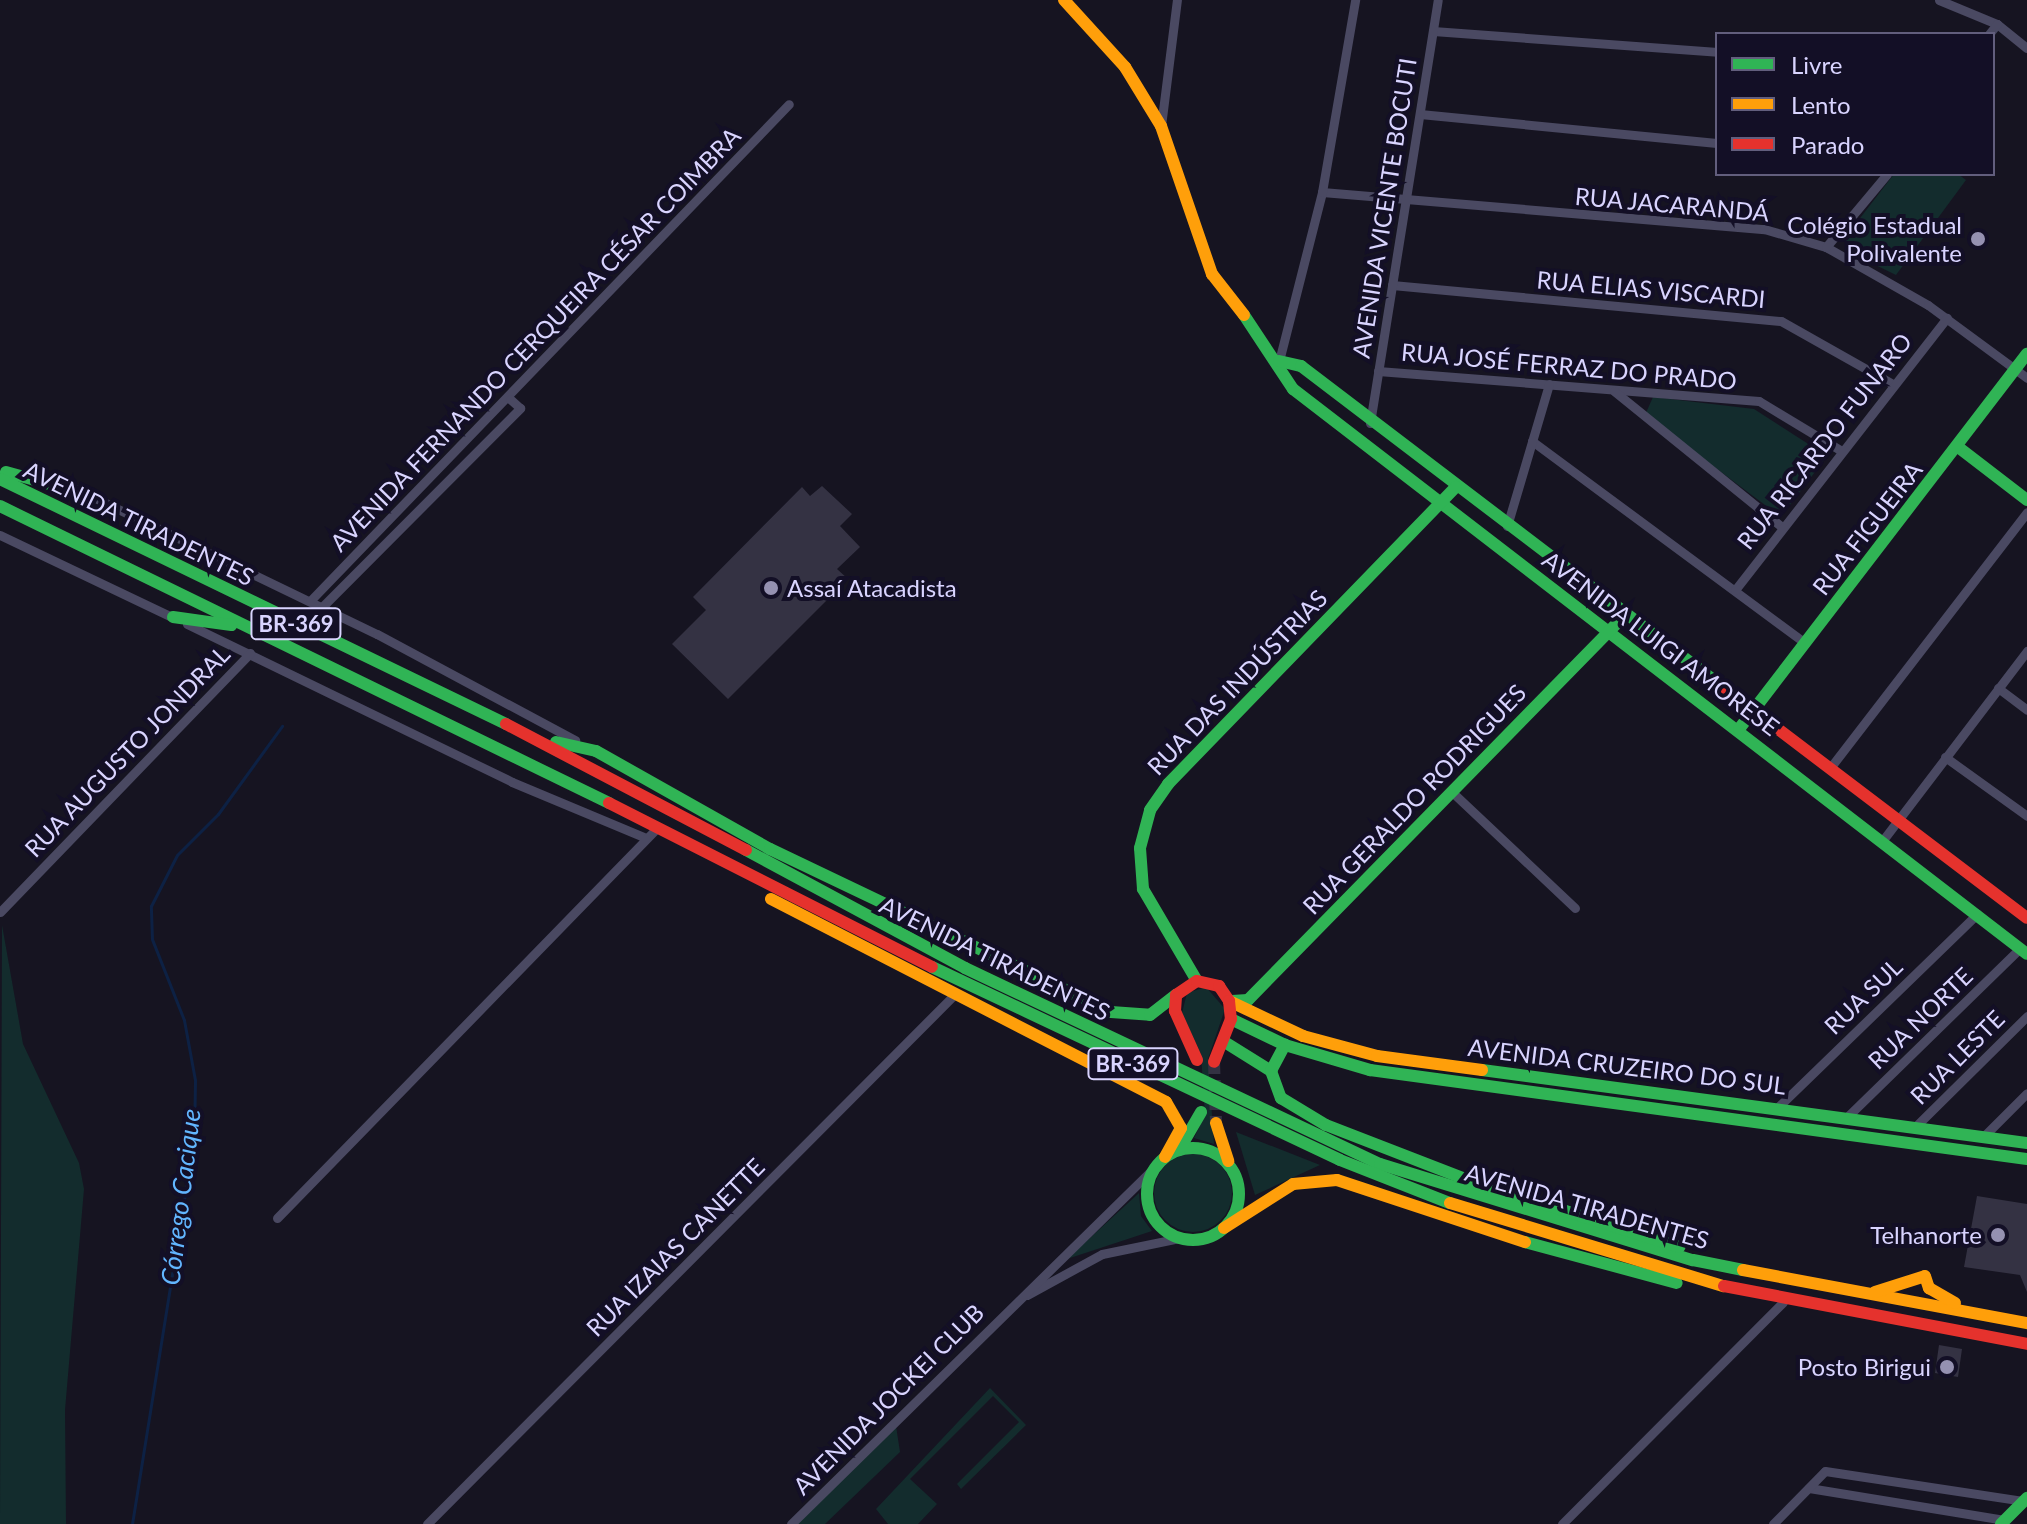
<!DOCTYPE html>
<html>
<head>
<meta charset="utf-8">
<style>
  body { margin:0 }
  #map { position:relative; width:2027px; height:1524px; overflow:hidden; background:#161421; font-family:Lato,sans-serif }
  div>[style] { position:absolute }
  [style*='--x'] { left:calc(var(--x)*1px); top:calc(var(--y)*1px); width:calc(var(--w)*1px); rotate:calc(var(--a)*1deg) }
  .green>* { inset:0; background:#132c2d }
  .round { border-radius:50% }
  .stream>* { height:3px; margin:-1.5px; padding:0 1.5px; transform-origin:1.5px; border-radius:1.5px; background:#0d2144 }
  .building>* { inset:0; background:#343243 }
  .secondary-tunnel>* { height:12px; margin-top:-6px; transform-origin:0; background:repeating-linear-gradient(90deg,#333142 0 12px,transparent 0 18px) }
  .street>* { height:9px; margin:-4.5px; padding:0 4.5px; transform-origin:4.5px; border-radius:4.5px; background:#4a4962 }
  .fast>* { height:12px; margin:-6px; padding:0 6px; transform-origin:6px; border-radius:6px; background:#30b455 }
  .fast>.ring { margin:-6px; padding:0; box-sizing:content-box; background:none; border:12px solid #30b455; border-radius:50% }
  .slow>* { height:12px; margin:-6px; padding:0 6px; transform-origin:6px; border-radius:6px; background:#ff9f0a }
  .jam>* { height:12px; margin:-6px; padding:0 6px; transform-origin:6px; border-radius:6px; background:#e5322d }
  .dots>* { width:22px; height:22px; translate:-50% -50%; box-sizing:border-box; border:4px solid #130f26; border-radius:50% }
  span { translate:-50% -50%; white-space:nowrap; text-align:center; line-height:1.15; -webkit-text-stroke:8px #130f26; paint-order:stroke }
  .shield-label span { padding:2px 6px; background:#130f26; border:2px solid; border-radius:6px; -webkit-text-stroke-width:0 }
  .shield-label { font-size:22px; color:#d9d4ff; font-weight:700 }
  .street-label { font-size:24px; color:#d9d4ff }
  .poi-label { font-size:24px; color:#d9d4ff }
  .right { translate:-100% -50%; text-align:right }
  .left { translate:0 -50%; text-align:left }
  .water-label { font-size:26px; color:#62b6ff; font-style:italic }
  .legend { position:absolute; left:1715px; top:32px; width:280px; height:144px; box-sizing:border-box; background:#130f26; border:2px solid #625e7d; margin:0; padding:10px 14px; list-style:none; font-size:24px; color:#d9d4ff }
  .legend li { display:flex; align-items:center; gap:16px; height:40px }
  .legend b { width:40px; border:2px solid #625e7d }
</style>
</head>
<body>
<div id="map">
  <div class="green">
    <i style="clip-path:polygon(1894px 174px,1958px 174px,1966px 180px,1896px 275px,1851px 253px,1844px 239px)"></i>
    <i style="clip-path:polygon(1653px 397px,1754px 409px,1827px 456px,1781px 517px,1645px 415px)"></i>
    <i style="clip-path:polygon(2px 925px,23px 1044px,79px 1163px,84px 1189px,65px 1410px,66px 1524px,0 1524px)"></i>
    <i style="clip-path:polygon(1206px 987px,1225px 1009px,1208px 1059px,1214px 1144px,1194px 1138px,1205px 1115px,1201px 1054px,1182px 1013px,1187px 993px)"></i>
    <i style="clip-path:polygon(1236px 1132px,1320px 1165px,1255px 1195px)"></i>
    <i class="round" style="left:1154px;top:1154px;width:78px;height:78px"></i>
    <i style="clip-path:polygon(1139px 1193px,1141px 1216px,1152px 1231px,1067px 1259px)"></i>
    <i style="clip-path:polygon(990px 1388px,1026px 1425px,961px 1489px,957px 1484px,1019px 1422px,993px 1396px,910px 1479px,937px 1504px,918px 1524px,888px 1524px,876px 1509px)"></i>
    <i style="clip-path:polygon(896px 1426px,900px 1452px,825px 1524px,796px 1524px)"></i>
  </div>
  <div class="stream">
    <i style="--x:132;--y:1524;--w:391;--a:-80.9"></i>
    <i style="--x:194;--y:1138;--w:58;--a:-89"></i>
    <i style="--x:195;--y:1080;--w:61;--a:-100.4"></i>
    <i style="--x:184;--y:1020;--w:87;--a:-111.6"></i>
    <i style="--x:152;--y:939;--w:33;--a:-92"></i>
    <i style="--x:151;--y:906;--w:57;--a:-63"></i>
    <i style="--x:177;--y:855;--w:58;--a:-45"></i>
    <i style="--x:218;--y:814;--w:109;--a:-54"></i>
  </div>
  <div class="building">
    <i style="clip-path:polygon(822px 486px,852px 514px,840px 526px,860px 547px,837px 569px,848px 579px,728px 699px,672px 644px,706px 610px,693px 597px,802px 487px,810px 496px)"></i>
    <i style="clip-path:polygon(1977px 1196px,2027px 1204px,2027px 1292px,2020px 1275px,1964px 1267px)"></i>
    <i style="clip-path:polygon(1939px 1345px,1962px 1349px,1958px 1377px,1935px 1373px)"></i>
  </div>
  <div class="secondary-tunnel">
    <i style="--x:1214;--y:1062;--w:61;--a:88.1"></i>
  </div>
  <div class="street">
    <i style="--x:1939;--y:0;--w:63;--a:22.5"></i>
    <i style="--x:1997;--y:24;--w:38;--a:39"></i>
    <i style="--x:1433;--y:31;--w:285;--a:4.2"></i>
    <i style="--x:1989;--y:34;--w:13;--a:-51"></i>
    <i style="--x:1420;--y:114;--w:298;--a:5.6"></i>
    <i style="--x:1161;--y:126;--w:127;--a:-82.8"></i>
    <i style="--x:1322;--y:192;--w:444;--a:4.8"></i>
    <i style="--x:1764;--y:229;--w:65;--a:16.2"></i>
    <i style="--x:1826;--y:247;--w:117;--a:29.6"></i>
    <i style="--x:1928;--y:305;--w:123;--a:36.4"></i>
    <i style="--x:1826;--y:247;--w:95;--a:-50.1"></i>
    <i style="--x:1392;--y:285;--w:391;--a:5.3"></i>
    <i style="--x:1781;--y:321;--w:126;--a:29.4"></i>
    <i style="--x:1279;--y:361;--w:174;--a:-75.7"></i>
    <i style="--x:1322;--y:192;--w:195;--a:-80.2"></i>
    <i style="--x:1378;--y:371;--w:382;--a:4.5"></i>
    <i style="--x:1759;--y:401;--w:95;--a:31.2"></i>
    <i style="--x:1614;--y:391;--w:216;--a:39"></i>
    <i style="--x:1370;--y:423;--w:428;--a:-80.9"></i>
    <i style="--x:1532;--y:441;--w:340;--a:36.5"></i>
    <i style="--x:89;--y:495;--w:320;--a:25.8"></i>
    <i style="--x:377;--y:634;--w:225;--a:28.2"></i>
    <i style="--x:1507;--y:526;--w:148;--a:-73.5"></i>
    <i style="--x:0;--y:535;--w:193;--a:25.5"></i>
    <i style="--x:1735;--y:590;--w:345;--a:-52.1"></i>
    <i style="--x:310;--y:601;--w:690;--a:-46.06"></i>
    <i style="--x:322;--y:607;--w:281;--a:-45.1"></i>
    <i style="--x:520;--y:408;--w:13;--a:-138"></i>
    <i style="--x:187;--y:624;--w:361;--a:25.9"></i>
    <i style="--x:512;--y:782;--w:145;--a:22.7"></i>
    <i style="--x:1998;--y:688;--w:36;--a:37"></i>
    <i style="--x:1945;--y:757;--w:101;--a:35.7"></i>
    <i style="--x:1830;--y:768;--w:323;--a:-52.4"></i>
    <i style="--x:1452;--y:792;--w:169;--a:43.3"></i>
    <i style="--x:1883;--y:840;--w:238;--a:-52.7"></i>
    <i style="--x:0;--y:912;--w:360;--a:-46"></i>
    <i style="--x:1777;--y:1108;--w:279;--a:-44.1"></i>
    <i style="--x:1847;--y:1117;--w:242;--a:-44.3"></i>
    <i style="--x:1915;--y:1127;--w:158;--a:-44.7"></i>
    <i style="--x:1983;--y:1137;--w:62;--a:-45"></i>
    <i style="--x:277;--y:1218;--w:545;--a:-45.74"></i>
    <i style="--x:1027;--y:1295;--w:85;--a:-28.7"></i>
    <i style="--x:1102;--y:1254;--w:80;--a:-11.6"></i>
    <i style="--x:1809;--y:1488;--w:198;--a:9.3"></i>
    <i style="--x:427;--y:1524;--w:744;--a:-45.11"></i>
    <i style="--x:791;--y:1524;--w:513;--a:-44.45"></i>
    <i style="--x:1562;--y:1524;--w:313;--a:-45.1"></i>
    <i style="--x:1773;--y:1524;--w:74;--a:-45.5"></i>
    <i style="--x:1825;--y:1471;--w:200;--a:8.6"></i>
  </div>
  <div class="fast">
    <i style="--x:1244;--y:315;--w:89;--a:56.5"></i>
    <i style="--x:1293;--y:389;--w:926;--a:37.59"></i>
    <i style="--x:1279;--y:361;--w:23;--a:13"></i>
    <i style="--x:1301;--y:366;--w:527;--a:37.28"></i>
    <i style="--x:1958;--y:447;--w:87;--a:37.5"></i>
    <i style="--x:6;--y:472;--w:86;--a:15.5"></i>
    <i style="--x:0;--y:479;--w:562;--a:25.84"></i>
    <i style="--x:0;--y:506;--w:678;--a:26"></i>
    <i style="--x:173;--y:617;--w:59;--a:7.9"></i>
    <i style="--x:1739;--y:729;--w:473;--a:-52.5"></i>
    <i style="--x:556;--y:742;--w:41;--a:12.7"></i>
    <i style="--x:596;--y:751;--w:200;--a:29.4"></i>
    <i style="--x:770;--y:849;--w:378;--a:25.5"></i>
    <i style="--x:1111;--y:1012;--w:39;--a:4"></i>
    <i style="--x:1150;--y:1015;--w:33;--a:-38"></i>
    <i style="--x:746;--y:850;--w:249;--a:28.3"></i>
    <i style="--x:965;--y:968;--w:459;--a:25.3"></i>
    <i style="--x:1380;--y:1164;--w:327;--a:17.1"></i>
    <i style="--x:1693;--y:1260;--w:51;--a:11.3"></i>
    <i style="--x:932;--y:967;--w:451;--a:25.3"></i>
    <i style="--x:1340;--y:1160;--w:118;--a:21.4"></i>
    <i style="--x:1197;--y:981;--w:107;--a:-120.4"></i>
    <i style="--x:1143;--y:889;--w:41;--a:-94.2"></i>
    <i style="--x:1140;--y:848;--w:39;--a:-75"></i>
    <i style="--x:1150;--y:810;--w:32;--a:-55"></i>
    <i style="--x:1168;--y:784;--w:414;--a:-45.9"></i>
    <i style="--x:1232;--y:1001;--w:16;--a:-4"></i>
    <i style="--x:1248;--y:1000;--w:539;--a:-45.6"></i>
    <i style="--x:1231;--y:1019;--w:60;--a:25.7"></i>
    <i style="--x:1285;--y:1045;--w:89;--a:16.4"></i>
    <i style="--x:1370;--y:1070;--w:663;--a:7.71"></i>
    <i style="--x:1223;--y:1041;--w:57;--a:32"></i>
    <i style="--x:1271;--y:1071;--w:29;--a:70"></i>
    <i style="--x:1281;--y:1098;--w:52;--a:31"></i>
    <i style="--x:1326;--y:1125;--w:149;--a:21.2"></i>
    <i style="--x:1465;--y:1179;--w:225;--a:17.6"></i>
    <i style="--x:1482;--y:1070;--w:550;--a:7.63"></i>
    <i style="--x:1271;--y:1071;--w:30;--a:-62"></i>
    <i class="ring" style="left:1147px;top:1148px;width:80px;height:80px"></i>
    <i style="--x:1179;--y:1150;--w:44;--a:-59.9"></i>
    <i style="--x:1525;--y:1242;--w:157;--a:15.1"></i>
    <i style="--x:2001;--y:1524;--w:37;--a:-45"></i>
  </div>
  <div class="slow">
    <i style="--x:1064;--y:0;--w:91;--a:47.7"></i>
    <i style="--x:1125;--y:67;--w:69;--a:58.6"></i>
    <i style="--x:1161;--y:126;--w:157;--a:71"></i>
    <i style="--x:1212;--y:274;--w:52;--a:52"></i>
    <i style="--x:771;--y:899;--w:444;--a:27.2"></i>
    <i style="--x:1166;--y:1102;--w:30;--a:60"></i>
    <i style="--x:1181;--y:1128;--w:33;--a:119"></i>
    <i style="--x:1229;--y:1001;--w:82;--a:25.3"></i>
    <i style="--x:1303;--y:1036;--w:77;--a:15.1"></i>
    <i style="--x:1377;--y:1056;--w:106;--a:7.6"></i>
    <i style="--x:1216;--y:1123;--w:40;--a:72"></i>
    <i style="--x:1450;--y:1203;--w:286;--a:16.9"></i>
    <i style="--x:1224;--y:1228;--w:82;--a:-32.5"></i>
    <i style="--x:1293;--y:1184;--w:44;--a:-5.2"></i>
    <i style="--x:1337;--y:1180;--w:198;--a:18.3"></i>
    <i style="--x:1743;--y:1270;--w:289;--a:10.6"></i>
    <i style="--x:1875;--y:1292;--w:52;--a:-17.7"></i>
    <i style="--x:1925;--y:1276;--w:13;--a:72"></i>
    <i style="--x:1929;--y:1288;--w:30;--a:30"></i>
  </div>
  <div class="jam">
    <i style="--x:1720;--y:685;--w:385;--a:37.2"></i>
    <i style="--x:506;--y:724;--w:271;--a:27.7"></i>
    <i style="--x:609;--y:803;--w:362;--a:26.9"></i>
    <i style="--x:1197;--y:1060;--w:54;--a:-114.2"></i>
    <i style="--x:1175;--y:1011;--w:16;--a:-86"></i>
    <i style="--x:1176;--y:995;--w:25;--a:-34"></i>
    <i style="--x:1197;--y:981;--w:23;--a:13"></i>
    <i style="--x:1219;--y:986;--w:18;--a:56"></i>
    <i style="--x:1229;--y:1001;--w:18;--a:84"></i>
    <i style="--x:1231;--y:1019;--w:46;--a:111.6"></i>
    <i style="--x:1724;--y:1286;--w:309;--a:10.8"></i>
  </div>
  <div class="dots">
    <i style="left:1978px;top:239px;background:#9591b1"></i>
    <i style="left:771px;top:588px;background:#9591b1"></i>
    <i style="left:1998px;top:1235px;background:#9591b1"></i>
    <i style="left:1947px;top:1367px;background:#9591b1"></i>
  </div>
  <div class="shield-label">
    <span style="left:296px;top:624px">BR-369</span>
    <span style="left:1133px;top:1064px">BR-369</span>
  </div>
  <div class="street-label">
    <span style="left:1672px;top:204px;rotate:5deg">RUA JACARANDÁ</span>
    <span style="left:1384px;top:208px;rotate:-81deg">AVENIDA VICENTE BOCUTI</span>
    <span style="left:1651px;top:289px;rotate:5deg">RUA ELIAS VISCARDI</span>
    <span style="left:535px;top:339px;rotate:-46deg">AVENIDA FERNANDO CERQUEIRA CÉSAR COIMBRA</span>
    <span style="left:1569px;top:366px;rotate:5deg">RUA JOSÉ FERRAZ DO PRADO</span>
    <span style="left:1824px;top:441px;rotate:-52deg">RUA RICARDO FUNARO</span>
    <span style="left:139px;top:523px;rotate:26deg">AVENIDA TIRADENTES</span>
    <span style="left:1867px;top:528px;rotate:-52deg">RUA FIGUEIRA</span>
    <span style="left:1661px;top:643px;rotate:37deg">AVENIDA LUIGI AMORESE</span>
    <span style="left:1237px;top:682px;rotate:-46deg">RUA DAS INDÚSTRIAS</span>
    <span style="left:127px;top:751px;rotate:-46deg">RUA AUGUSTO JONDRAL</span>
    <span style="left:1414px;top:799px;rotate:-46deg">RUA GERALDO RODRIGUES</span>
    <span style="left:995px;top:958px;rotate:26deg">AVENIDA TIRADENTES</span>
    <span style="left:1863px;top:996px;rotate:-44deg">RUA SUL</span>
    <span style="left:1920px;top:1018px;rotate:-44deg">RUA NORTE</span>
    <span style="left:1957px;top:1057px;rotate:-45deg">RUA LESTE</span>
    <span style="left:1627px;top:1066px;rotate:7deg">AVENIDA CRUZEIRO DO SUL</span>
    <span style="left:1587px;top:1206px;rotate:16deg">AVENIDA TIRADENTES</span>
    <span style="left:675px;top:1247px;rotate:-45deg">RUA IZAIAS CANETTE</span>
    <span style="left:888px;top:1399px;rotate:-45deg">AVENIDA JOCKEI CLUB</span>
  </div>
  <div class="poi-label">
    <span class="right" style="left:1962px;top:239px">Colégio Estadual<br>Polivalente</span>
    <span class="left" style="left:787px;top:588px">Assaí Atacadista</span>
    <span class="right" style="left:1982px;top:1235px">Telhanorte</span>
    <span class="right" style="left:1931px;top:1367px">Posto Birigui</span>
  </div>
  <div class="water-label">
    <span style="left:181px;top:1197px;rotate:-83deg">Córrego Cacique</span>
  </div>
  <ul class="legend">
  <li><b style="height:10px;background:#30b455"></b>Livre</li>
  <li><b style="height:10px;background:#ff9f0a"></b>Lento</li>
  <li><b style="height:10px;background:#e5322d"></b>Parado</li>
  </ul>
</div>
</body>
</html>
